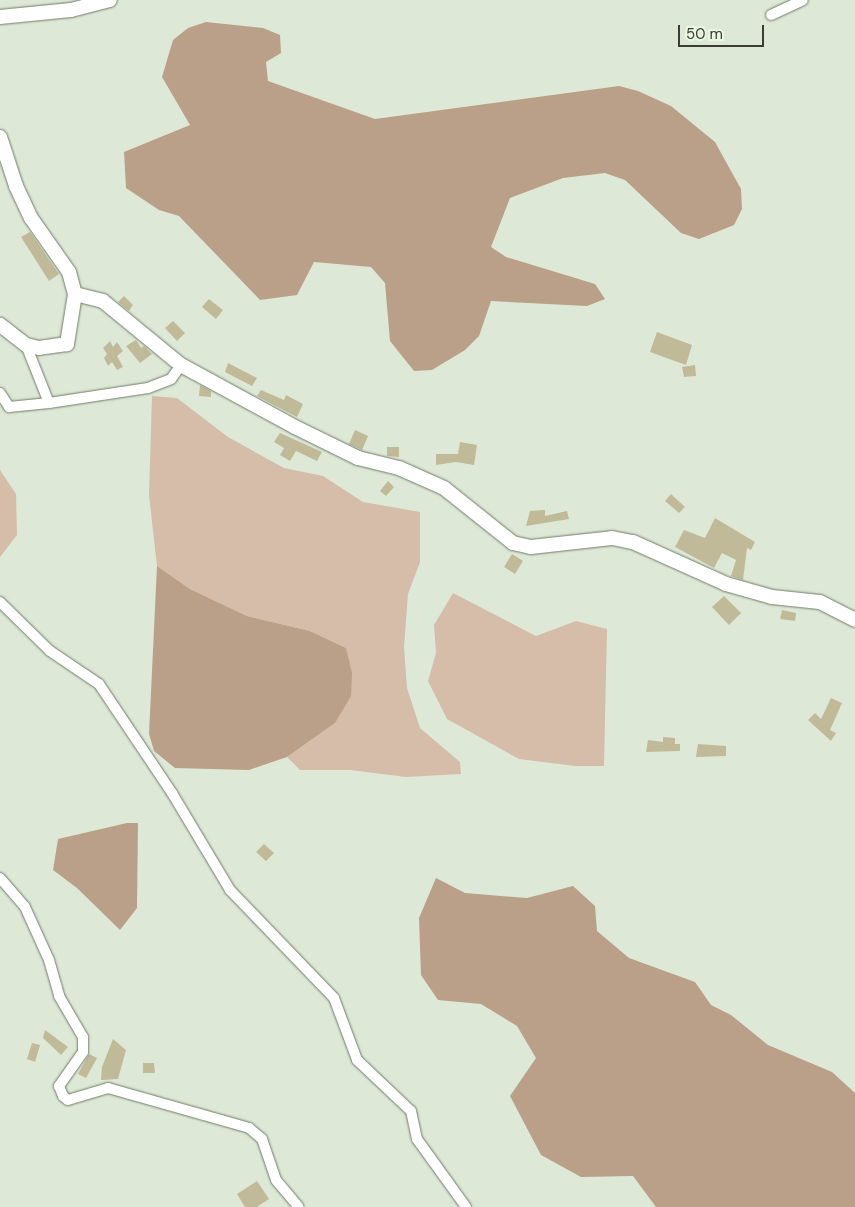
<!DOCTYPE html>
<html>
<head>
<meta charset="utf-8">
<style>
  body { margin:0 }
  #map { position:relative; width:855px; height:1207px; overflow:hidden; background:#dde9d6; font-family:"DM Sans",sans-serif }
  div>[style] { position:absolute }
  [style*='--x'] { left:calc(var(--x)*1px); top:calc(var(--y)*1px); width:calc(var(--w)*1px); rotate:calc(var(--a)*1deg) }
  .green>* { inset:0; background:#d5bda9 }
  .forest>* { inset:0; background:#baa088 }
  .building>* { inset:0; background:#c0ba99 }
  .roads { filter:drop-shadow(0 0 1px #707b69) drop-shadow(0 0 1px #707b69) }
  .minor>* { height:10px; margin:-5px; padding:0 5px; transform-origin:5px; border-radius:5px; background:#fff }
  .secondary>* { height:14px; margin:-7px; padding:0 7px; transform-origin:7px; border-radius:7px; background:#fff }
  span { translate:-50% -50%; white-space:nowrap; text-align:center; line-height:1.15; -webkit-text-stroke:4px #eaf7e3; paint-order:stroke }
  .scale { position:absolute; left:678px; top:25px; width:86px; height:22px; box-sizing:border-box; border:2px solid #383d35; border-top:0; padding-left:6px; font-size:15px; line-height:18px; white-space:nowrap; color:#383d35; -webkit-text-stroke:4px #eaf7e3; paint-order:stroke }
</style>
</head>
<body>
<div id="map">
  <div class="green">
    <i style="clip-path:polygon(152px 396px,177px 398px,228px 437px,284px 468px,323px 476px,363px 502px,420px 512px,420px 562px,408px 594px,404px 647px,407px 688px,420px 728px,460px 762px,461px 774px,406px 777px,350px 770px,300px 770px,287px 757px,335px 723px,346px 648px,310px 631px,247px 616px,190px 589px,157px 566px,149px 495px)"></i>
    <i style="clip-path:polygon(0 470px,16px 494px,17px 535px,0 557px)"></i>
    <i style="clip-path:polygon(453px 593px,536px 636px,576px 621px,607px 629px,604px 766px,575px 766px,519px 759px,447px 719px,428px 681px,436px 653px,434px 625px)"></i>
  </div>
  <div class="forest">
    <i style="clip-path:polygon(206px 22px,263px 28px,280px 35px,281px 53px,266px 62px,268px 81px,375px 119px,619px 86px,638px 91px,671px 106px,715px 142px,741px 189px,742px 209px,734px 225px,699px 239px,681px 233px,625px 180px,605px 173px,563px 178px,510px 198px,491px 247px,506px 257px,595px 284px,605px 299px,587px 306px,491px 301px,479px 336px,465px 350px,432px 370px,414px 371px,390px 341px,385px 283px,371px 267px,314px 262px,297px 295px,260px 300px,179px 216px,159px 210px,126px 188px,124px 152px,190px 125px,162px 77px,173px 40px,188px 28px)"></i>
    <i style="clip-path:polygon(157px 566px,190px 589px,247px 616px,310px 631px,346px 648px,352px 673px,351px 696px,335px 723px,287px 757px,249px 770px,175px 768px,154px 751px,149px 734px)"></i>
    <i style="clip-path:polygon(127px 823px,138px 823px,137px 908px,120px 930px,77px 888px,53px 870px,58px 839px)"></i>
    <i style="clip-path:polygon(436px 878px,465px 893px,527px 898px,573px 886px,595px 906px,597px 931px,629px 958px,695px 982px,711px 1005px,731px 1015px,768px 1045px,832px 1072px,855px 1093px,855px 1207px,656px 1207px,633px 1176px,581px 1177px,541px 1155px,510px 1096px,536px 1058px,517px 1026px,481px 1004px,438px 1000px,421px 975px,419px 918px)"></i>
  </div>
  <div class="building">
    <i style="clip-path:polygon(30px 232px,59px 274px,49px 281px,21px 237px)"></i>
    <i style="clip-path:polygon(124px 296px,133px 305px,129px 311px,118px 302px)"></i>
    <i style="clip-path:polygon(209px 299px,223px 310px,216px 319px,202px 307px)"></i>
    <i style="clip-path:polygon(173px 321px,185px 333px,177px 341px,165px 328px)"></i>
    <i style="clip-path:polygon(657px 332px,692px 345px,686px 365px,650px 352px)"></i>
    <i style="clip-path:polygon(136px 340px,141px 348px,144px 346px,152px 354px,140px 363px,126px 346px)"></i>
    <i style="clip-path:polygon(110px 341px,113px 347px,117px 342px,123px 351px,117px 356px,123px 367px,117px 370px,112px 362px,108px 366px,104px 358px,107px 354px,103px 348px)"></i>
    <i style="clip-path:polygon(228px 363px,257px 378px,252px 386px,225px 372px)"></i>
    <i style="clip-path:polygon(695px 365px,696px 376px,684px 377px,682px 367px)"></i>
    <i style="clip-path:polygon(200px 385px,211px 391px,211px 397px,199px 396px)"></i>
    <i style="clip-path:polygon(261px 390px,284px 400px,286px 395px,303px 404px,297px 417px,257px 396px)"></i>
    <i style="clip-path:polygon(355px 430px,368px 436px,362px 450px,349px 444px)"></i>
    <i style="clip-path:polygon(280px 433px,322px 452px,317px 461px,296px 451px,290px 461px,280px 455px,284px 448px,274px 442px)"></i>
    <i style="clip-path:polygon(460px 442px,477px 445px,474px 465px,456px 462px,436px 465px,436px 454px,458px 454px)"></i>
    <i style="clip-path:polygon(387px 447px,399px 447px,399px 457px,387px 456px)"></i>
    <i style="clip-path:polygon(388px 481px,394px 487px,386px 496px,380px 491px)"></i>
    <i style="clip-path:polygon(671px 494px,685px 507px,679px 513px,665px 501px)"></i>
    <i style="clip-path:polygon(545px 510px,545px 516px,567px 511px,569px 519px,526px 526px,530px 511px)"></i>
    <i style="clip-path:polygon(715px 518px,755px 542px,751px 550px,747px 548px,743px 580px,731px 576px,736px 560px,722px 553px,714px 568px,675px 547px,684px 530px,705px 538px)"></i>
    <i style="clip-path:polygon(512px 554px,523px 561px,515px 574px,504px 567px)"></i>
    <i style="clip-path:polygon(724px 596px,741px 613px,729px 625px,712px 607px)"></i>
    <i style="clip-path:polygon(782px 610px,796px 613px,795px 621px,780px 619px)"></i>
    <i style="clip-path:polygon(831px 698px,842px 703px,830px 730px,836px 733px,831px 741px,808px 720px,815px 713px,821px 719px)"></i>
    <i style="clip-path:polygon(663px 737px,675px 738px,675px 744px,680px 744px,680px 751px,646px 752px,648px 740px,663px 742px)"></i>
    <i style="clip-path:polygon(698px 744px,726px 746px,726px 756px,696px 757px)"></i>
    <i style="clip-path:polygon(264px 844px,274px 853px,266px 861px,256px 852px)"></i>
    <i style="clip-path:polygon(45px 1030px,68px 1047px,61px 1055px,43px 1038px)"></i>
    <i style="clip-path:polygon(113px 1039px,126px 1050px,118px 1079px,101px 1080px,102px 1067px)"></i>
    <i style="clip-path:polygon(32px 1043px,40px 1045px,35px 1062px,27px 1059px)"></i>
    <i style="clip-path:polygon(89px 1054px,97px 1058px,86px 1078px,78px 1074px)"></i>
    <i style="clip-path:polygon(143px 1063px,154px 1063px,155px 1073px,143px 1073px)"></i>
    <i style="clip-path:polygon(257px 1181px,269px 1199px,257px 1207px,245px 1207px,237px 1194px)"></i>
  </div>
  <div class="roads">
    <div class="minor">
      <i style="--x:771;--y:15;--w:35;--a:-25"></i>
      <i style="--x:0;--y:393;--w:17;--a:57"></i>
      <i style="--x:9;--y:407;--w:40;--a:-5.7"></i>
      <i style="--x:49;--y:403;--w:62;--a:-111.6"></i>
      <i style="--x:49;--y:403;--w:100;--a:-8.6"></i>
      <i style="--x:148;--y:388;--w:25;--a:-21"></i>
      <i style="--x:171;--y:379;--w:17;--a:-54"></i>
      <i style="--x:0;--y:602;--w:70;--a:44.4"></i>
      <i style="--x:50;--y:651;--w:59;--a:34"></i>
      <i style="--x:99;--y:684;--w:131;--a:56.2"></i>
      <i style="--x:172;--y:793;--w:113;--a:59.1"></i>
      <i style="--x:230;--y:890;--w:150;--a:46.1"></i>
      <i style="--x:334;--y:998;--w:66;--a:69.6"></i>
      <i style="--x:357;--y:1060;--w:74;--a:43.4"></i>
      <i style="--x:411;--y:1111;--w:29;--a:78"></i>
      <i style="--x:417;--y:1139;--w:84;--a:54.2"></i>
      <i style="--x:0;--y:878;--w:38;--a:49"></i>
      <i style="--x:25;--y:907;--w:58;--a:65.6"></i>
      <i style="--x:49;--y:960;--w:37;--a:74"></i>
      <i style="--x:59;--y:996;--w:48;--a:59.7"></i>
      <i style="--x:83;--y:1037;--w:15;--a:90"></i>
      <i style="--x:83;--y:1052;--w:42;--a:125.2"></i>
      <i style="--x:59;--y:1086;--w:11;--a:68"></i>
      <i style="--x:63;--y:1096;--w:6;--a:39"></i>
      <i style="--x:68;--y:1100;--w:42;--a:-16.7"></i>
      <i style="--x:108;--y:1088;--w:147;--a:15.8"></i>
      <i style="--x:249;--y:1128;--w:17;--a:40"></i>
      <i style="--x:262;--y:1139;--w:43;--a:71.1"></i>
      <i style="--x:276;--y:1180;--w:35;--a:50"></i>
    </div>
    <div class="secondary">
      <i style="--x:0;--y:17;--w:71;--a:-5.6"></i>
      <i style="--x:71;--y:10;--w:40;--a:-14.4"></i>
      <i style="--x:0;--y:137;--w:52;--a:71.9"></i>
      <i style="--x:16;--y:186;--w:35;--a:65"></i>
      <i style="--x:31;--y:218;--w:66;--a:54.9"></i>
      <i style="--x:69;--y:272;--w:23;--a:75"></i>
      <i style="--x:75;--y:294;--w:51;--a:99.1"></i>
      <i style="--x:67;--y:344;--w:28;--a:172"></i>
      <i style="--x:39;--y:348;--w:13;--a:-167"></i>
      <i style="--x:26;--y:345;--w:33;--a:-142"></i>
      <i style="--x:75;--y:294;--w:29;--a:14"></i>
      <i style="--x:103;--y:301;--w:101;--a:39.4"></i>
      <i style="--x:181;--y:365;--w:130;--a:28.5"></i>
      <i style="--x:295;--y:427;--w:70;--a:26.2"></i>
      <i style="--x:358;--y:458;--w:42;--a:13.7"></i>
      <i style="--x:399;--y:468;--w:49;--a:24"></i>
      <i style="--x:444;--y:488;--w:88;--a:38.6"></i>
      <i style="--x:513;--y:543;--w:18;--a:13"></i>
      <i style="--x:531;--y:547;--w:81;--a:-6.3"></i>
      <i style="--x:612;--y:538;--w:21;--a:11"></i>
      <i style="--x:633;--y:542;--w:102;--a:24.3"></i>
      <i style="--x:726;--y:584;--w:48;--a:15.8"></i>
      <i style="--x:772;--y:597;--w:48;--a:5.9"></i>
      <i style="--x:820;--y:602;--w:39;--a:27"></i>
    </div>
  </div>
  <div class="scale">50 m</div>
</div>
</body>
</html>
